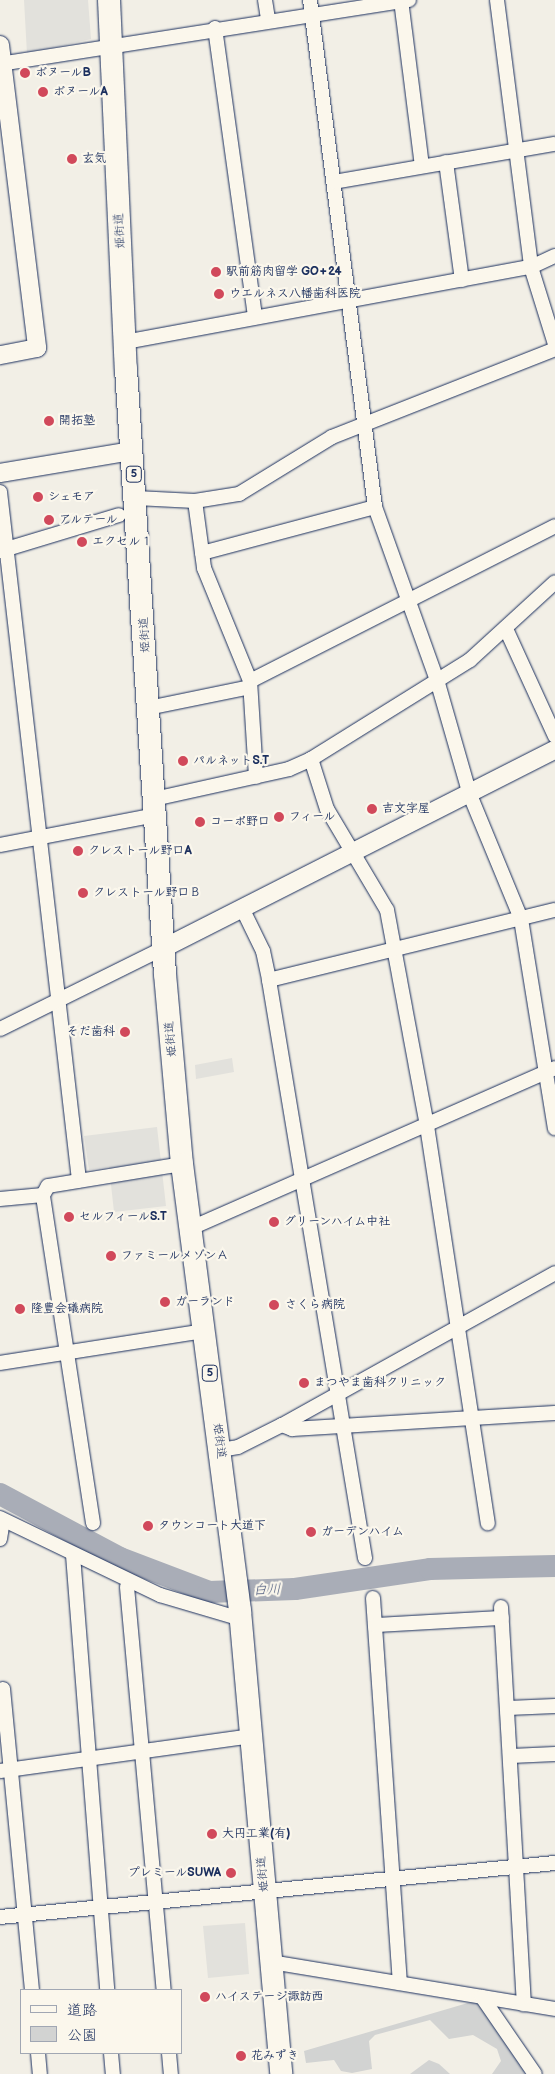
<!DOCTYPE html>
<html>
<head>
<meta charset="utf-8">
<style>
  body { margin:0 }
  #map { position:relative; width:555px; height:2074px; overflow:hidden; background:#f2efe6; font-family:"Balsamiq Sans","Klee One",sans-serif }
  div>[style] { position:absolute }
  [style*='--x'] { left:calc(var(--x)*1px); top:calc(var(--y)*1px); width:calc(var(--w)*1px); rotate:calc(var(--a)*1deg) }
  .built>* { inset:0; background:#e2e1dc }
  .green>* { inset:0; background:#d2d3d2 }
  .river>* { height:22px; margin:-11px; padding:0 11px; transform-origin:11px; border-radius:11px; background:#a9adb7 }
  .roads { filter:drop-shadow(0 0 1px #1b2f5e) drop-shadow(0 0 1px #1b2f5e) }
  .minor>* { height:14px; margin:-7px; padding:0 7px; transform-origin:7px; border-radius:7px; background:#fbf7ec }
  .tertiary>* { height:18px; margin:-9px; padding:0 9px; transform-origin:9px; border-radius:9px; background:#fbf7ec }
  .primary>* { height:22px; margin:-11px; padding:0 11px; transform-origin:11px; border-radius:11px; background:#fbf7ec }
  .dots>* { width:14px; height:14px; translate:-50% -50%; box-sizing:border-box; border:2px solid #fbf7ec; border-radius:50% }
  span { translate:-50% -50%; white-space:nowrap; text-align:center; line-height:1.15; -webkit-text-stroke:4.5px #fbf7ec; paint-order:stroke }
  .shield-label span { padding:1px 4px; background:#fbf7ec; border:1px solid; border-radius:4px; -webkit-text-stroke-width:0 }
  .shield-label { font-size:11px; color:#1b2f5e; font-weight:700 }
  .poi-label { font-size:12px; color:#1b2f5e; font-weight:700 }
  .left { translate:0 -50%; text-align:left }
  .right { translate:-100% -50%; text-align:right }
  .street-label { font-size:12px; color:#1b2f5e }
  .water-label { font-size:14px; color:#465579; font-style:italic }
  .legend { position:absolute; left:20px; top:1989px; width:162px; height:65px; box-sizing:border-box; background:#fbf7ec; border:1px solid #a1a7b3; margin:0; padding:6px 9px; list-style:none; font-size:15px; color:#1b2f5e }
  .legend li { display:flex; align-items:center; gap:10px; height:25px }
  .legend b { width:25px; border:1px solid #a1a7b3 }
</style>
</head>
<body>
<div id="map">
  <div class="built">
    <i style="clip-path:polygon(24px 0,88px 0,91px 39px,27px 54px)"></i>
    <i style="clip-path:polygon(232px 1058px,234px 1072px,196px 1079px,195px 1065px)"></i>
    <i style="clip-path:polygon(157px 1127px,166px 1206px,114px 1212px,109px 1167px,89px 1170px,84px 1136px)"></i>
    <i style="clip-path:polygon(245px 1923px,249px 1974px,208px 1978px,203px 1926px)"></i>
  </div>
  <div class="green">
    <i style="clip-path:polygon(478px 2000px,526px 2074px,492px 2074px,501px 2061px,497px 2049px,473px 2035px,449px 2039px,430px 2020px,375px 2035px,369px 2041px,372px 2069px,352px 2073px,341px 2071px,334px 2060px,306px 2063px,304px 2051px)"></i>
    <i style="clip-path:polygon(429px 2060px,439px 2064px,450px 2074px,410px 2074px)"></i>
  </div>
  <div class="river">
    <i style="--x:0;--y:1494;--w:136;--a:28.1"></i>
    <i style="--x:120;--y:1558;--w:95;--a:20.9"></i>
    <i style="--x:209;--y:1592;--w:86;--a:-2"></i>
    <i style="--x:295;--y:1589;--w:136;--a:-8.4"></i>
    <i style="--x:430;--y:1569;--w:125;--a:-1.4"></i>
  </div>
  <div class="roads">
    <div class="minor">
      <i style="--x:265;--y:0;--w:19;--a:81"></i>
      <i style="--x:310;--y:0;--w:511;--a:82.69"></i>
      <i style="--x:375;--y:507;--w:184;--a:70.3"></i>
      <i style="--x:437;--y:680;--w:120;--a:74"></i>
      <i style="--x:470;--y:795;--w:134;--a:67.6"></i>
      <i style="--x:521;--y:919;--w:212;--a:80.8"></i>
      <i style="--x:401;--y:0;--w:167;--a:82.8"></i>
      <i style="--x:497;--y:0;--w:269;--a:82.7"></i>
      <i style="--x:531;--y:267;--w:81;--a:72.7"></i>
      <i style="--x:215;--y:28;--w:292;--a:82.1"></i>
      <i style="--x:0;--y:64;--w:414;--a:-8.9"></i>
      <i style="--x:446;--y:162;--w:119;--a:82.3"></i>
      <i style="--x:334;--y:182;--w:224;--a:-9.8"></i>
      <i style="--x:125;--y:342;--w:413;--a:-10.5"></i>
      <i style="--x:531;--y:267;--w:26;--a:-25"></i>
      <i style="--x:0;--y:492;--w:693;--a:83.45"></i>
      <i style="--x:136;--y:498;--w:59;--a:2.9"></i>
      <i style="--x:195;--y:501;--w:45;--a:-9"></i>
      <i style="--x:239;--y:494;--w:109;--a:-31.5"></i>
      <i style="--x:332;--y:437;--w:240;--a:-21.5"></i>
      <i style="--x:195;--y:501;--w:68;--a:82.3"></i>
      <i style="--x:204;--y:568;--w:122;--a:67.8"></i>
      <i style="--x:250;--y:681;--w:96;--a:86.4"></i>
      <i style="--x:0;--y:551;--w:124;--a:-16.8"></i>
      <i style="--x:202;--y:553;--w:179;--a:-14.9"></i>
      <i style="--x:506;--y:629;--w:118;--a:65.4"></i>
      <i style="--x:250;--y:681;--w:342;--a:-26.9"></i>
      <i style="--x:148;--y:708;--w:104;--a:-11.6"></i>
      <i style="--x:311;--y:759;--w:52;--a:72.3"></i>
      <i style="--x:327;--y:809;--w:117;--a:59.3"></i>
      <i style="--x:387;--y:910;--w:220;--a:79.5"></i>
      <i style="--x:427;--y:1126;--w:402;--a:81.3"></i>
      <i style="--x:154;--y:799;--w:138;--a:-12.5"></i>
      <i style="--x:289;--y:769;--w:24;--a:-24"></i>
      <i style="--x:311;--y:759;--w:187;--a:-31.9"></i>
      <i style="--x:470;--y:660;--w:115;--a:-42.5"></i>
      <i style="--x:0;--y:845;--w:159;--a:-10.9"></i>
      <i style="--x:242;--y:908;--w:48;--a:64"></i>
      <i style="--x:263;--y:951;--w:30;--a:78"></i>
      <i style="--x:269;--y:980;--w:586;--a:80.57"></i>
      <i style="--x:269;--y:980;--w:294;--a:-13.8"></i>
      <i style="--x:0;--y:1029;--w:183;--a:-26.3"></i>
      <i style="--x:0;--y:1199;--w:43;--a:-5.3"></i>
      <i style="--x:191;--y:1228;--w:398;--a:-23.7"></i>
      <i style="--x:0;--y:1363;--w:207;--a:-8.9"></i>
      <i style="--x:282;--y:1425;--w:11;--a:22"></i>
      <i style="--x:292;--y:1429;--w:263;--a:-3.5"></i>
      <i style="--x:220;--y:1450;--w:18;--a:-9"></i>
      <i style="--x:238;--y:1447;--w:49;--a:-26.6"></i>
      <i style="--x:282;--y:1425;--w:312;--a:-29.1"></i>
      <i style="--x:0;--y:1518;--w:178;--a:25.7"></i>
      <i style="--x:160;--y:1595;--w:84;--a:16.5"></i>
      <i style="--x:93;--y:1523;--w:332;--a:-98.7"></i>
      <i style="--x:43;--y:1195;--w:10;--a:-61"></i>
      <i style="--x:48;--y:1186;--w:136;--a:-9.3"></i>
      <i style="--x:0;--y:1539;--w:19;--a:-81"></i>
      <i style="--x:73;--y:1555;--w:436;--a:85.5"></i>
      <i style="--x:127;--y:1587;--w:405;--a:84.8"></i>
      <i style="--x:373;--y:1598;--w:386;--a:86"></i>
      <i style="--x:501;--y:1607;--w:398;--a:86.7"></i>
      <i style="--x:375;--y:1625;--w:127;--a:-3.2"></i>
      <i style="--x:3;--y:1689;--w:302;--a:84.5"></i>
      <i style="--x:508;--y:1708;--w:47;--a:-2.4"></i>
      <i style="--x:511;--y:1756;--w:44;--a:-2.6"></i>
      <i style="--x:0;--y:1771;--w:253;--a:-7.9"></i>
      <i style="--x:0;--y:1917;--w:558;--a:-5.56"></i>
      <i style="--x:271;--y:1962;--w:288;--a:9.4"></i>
      <i style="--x:482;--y:1997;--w:93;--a:55.5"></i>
      <i style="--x:38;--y:2053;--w:21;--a:85"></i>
      <i style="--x:111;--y:2053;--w:21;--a:85"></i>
      <i style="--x:169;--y:2053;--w:21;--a:85"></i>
    </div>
    <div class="tertiary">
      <i style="--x:0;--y:45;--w:305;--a:83"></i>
      <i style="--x:37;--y:348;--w:38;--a:169"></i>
      <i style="--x:0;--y:473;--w:134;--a:-9.5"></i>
      <i style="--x:164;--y:948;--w:438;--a:-26.9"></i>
    </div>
    <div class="primary">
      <i style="--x:109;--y:0;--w:369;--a:87.4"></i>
      <i style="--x:126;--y:369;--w:606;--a:86.31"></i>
      <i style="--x:165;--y:974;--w:191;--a:84.9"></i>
      <i style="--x:182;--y:1164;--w:451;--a:82.6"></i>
      <i style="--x:240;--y:1611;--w:465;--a:84.9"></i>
    </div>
  </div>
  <div class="dots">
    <i style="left:25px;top:73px;background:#d1495b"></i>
    <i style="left:43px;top:92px;background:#d1495b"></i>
    <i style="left:72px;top:159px;background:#d1495b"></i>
    <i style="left:216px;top:272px;background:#d1495b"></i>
    <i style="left:219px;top:294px;background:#d1495b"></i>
    <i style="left:49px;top:421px;background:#d1495b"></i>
    <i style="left:38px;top:497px;background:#d1495b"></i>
    <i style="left:49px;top:520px;background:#d1495b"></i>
    <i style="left:82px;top:542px;background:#d1495b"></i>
    <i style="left:183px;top:761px;background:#d1495b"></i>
    <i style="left:372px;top:809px;background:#d1495b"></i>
    <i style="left:279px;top:817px;background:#d1495b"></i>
    <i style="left:200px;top:822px;background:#d1495b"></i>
    <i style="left:78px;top:851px;background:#d1495b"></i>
    <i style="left:83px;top:893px;background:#d1495b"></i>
    <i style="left:125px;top:1032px;background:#d1495b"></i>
    <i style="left:69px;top:1217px;background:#d1495b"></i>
    <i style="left:274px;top:1222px;background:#d1495b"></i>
    <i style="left:111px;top:1256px;background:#d1495b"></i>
    <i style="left:165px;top:1302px;background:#d1495b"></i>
    <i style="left:274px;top:1305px;background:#d1495b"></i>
    <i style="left:20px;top:1309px;background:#d1495b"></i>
    <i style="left:304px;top:1383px;background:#d1495b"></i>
    <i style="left:148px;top:1526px;background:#d1495b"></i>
    <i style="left:311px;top:1532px;background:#d1495b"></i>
    <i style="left:212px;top:1834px;background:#d1495b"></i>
    <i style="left:231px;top:1873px;background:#d1495b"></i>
    <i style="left:205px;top:1997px;background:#d1495b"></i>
    <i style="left:241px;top:2056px;background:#d1495b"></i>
  </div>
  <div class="shield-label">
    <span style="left:134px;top:474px">5</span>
    <span style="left:210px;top:1373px">5</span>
  </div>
  <div class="poi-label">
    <span class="left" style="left:35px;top:73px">ボヌールB</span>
    <span class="left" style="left:53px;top:92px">ボヌールA</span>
    <span class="left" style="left:82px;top:159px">玄気</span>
    <span class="left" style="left:226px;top:272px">駅前筋肉留学 GO+24</span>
    <span class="left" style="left:229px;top:294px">ウエルネス八幡歯科医院</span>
    <span class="left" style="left:59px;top:421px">開拓塾</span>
    <span class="left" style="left:48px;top:497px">シェモア</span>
    <span class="left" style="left:59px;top:520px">アルテール</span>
    <span class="left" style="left:92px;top:542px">エクセル１</span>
    <span class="left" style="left:193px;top:761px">パルネットS.T</span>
    <span class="left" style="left:382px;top:809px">吉文字屋</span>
    <span class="left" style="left:289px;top:817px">フィール</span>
    <span class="left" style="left:210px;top:822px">コーポ野口</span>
    <span class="left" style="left:88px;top:851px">クレストール野口A</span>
    <span class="left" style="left:93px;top:893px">クレストール野口Ｂ</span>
    <span class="right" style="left:115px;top:1032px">そだ歯科</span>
    <span class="left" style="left:79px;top:1217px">セルフィールS.T</span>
    <span class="left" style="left:284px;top:1222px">グリーンハイム中社</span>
    <span class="left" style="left:121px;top:1256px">ファミールメゾンＡ</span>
    <span class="left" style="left:175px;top:1302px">ガーランド</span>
    <span class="left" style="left:285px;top:1305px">さくら病院</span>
    <span class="left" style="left:31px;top:1309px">隆豊会礒病院</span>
    <span class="left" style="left:314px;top:1383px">まつやま歯科クリニック</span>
    <span class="left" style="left:158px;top:1526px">タウンコート大道下</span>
    <span class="left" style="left:321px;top:1532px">ガーデンハイム</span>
    <span class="left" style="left:222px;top:1834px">大円工業(有)</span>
    <span class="right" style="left:221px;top:1873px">プレミールSUWA</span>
    <span class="left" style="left:215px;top:1997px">ハイステージ諏訪西</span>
    <span class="left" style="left:251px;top:2056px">花みずき</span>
  </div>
  <div class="street-label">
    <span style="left:120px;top:231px;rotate:-93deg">姫街道</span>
    <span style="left:145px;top:635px;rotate:-93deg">姫街道</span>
    <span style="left:171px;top:1039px;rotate:-95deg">姫街道</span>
    <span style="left:219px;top:1441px;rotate:83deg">姫街道</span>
    <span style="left:263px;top:1874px;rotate:-95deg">姫街道</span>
  </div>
  <div class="water-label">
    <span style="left:267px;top:1590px;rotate:-2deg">白川</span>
  </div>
  <ul class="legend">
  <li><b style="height:6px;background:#fbf7ec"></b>道路</li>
  <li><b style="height:14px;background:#d2d3d2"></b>公園</li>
  </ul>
</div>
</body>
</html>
